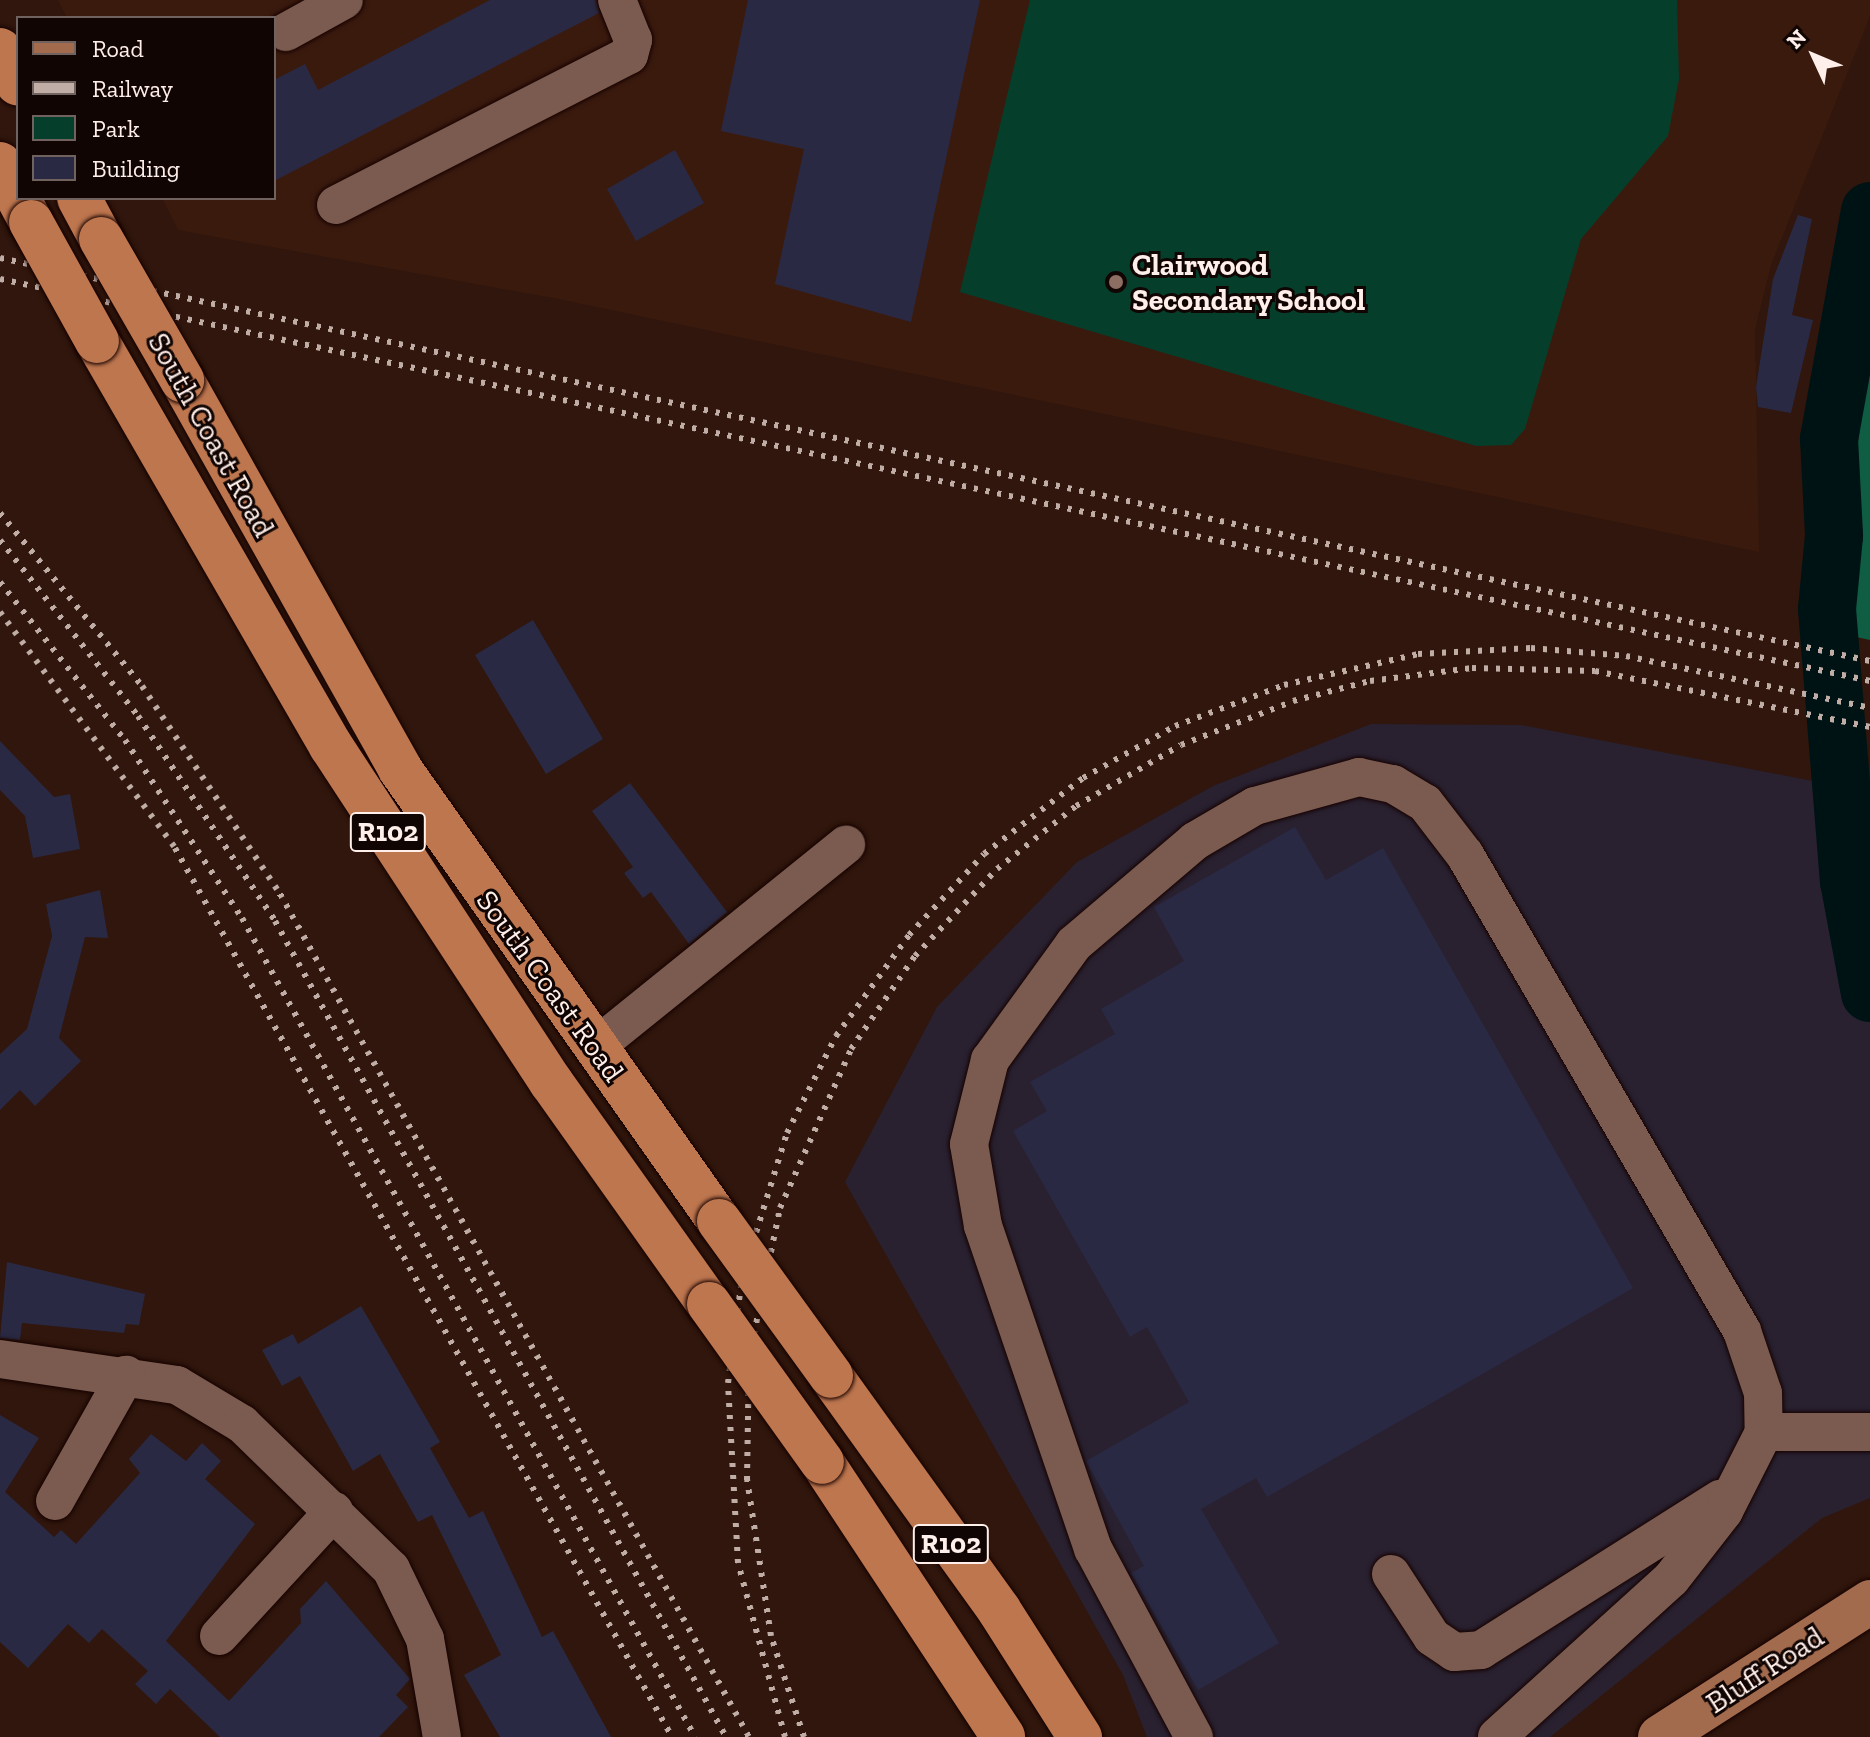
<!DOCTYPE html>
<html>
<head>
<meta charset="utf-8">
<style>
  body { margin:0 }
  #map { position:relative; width:1870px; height:1737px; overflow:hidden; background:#30160c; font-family:"Zilla Slab",serif }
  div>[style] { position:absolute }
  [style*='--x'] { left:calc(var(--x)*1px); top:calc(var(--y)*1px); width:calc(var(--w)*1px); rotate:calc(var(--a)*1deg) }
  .built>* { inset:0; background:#3b1a0e }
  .industrial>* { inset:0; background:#292130 }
  .green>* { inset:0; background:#053f2b }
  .forest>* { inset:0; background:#0f5d42 }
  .river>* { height:58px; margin:-29px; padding:0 29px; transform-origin:29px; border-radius:29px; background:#001314 }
  .building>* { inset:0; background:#2a2943 }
  .roads { filter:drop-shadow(0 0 2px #160200) drop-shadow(0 0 2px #160200) }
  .minor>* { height:38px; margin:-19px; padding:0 19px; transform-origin:19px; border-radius:19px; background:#7b5b4f }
  .major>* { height:44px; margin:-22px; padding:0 22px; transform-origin:22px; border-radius:22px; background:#a36b4e }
  .highway>* { height:44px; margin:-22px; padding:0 22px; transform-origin:22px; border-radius:22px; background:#be764e }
  .rail>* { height:6px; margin-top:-3px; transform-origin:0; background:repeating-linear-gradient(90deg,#c0ada6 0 4px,transparent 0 12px) }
  .bridges { filter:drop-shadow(0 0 2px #160200) drop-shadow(0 0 2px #160200) }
  .highway-bridge>* { height:44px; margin:-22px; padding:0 22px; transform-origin:22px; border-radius:22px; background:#be764e }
  .dots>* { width:22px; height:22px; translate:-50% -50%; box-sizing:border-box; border:4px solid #100503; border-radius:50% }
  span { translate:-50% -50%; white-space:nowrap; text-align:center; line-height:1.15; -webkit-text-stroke:6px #100503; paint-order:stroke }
  .shield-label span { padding:2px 6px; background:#100503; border:2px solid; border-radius:6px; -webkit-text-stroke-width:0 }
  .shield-label { font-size:28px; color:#ffefea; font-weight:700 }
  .poi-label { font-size:30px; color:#ffefea; font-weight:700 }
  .left { translate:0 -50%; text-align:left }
  .street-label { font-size:30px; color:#ffefea }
  .legend { position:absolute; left:16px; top:16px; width:260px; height:184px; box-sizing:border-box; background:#100503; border:2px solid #70635f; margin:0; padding:10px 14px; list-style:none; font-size:24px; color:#ffefea }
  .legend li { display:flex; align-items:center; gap:16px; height:40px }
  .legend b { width:40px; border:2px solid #70635f }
  .north { position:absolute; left:1774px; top:16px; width:80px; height:80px; -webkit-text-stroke:6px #100503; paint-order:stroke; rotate:314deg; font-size:22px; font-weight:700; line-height:32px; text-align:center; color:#ffefea }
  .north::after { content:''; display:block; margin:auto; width:28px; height:36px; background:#ffefea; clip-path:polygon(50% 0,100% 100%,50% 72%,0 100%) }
</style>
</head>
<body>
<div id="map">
  <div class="built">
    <i style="clip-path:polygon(58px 0,1870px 0,1870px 16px,1771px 265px,1755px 330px,1759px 552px,559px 299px,178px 230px,162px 198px,274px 198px,274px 18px,67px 18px)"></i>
  </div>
  <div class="industrial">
    <i style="clip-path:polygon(1371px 724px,1521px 725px,1870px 792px,1870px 1498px,1822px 1518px,1550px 1737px,1147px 1737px,1123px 1675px,845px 1182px,937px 1007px,1077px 862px,1213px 786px)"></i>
  </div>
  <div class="green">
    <i style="clip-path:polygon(1030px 0,1677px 0,1679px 79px,1668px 136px,1581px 239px,1525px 429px,1511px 445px,1476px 446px,960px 292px)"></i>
  </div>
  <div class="forest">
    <i style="clip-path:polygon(1870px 353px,1870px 640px,1847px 635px,1850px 501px)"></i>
  </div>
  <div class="river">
    <i style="--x:1870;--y:211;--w:232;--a:100.2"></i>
    <i style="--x:1829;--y:439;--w:97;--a:87"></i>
    <i style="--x:1834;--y:536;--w:73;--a:95.5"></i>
    <i style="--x:1827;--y:609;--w:273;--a:85.4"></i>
    <i style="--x:1849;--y:881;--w:114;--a:79.4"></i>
  </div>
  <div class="building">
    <i style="clip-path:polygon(490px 0,596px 0,599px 13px,274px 181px,274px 80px,305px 64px,318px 90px)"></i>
    <i style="clip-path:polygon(748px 0,980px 0,911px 322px,775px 284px,804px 149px,721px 131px)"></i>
    <i style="clip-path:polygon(675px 150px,704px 203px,636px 241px,607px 189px)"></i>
    <i style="clip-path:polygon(1798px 215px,1812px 219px,1792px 315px,1813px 320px,1791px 413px,1758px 407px,1756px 387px,1773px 279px)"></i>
    <i style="clip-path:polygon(533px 620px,603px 739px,546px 774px,475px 655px)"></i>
    <i style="clip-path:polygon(0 741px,54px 797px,70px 794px,80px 849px,33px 858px,25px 816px,0 790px)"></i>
    <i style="clip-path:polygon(630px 783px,727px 912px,689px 944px,651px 892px,643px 898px,624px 873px,633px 867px,592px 811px)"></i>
    <i style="clip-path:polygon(1295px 827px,1326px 880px,1383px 848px,1633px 1288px,1267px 1497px,1256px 1478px,1201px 1509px,1279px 1643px,1198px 1690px,1131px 1573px,1144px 1566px,1086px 1461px,1189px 1402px,1147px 1327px,1130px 1337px,1013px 1131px,1047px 1111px,1030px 1082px,1115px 1034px,1101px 1009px,1184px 961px,1154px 907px)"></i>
    <i style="clip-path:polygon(100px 890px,108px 938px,85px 937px,59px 1038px,81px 1061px,35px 1106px,20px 1090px,0 1110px,0 1054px,27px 1029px,52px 936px,46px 904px)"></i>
    <i style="clip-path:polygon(7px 1262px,145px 1294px,139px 1325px,126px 1324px,124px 1333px,22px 1323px,20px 1340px,0 1338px)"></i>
    <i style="clip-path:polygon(361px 1306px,440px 1442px,430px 1448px,469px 1518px,483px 1511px,542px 1637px,553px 1631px,611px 1737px,500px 1737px,464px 1675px,501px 1655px,432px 1515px,418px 1522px,380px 1454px,353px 1471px,300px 1376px,282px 1386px,262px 1350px,293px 1334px,298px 1344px)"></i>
    <i style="clip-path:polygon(0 1415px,39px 1438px,5px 1492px,54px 1537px,61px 1530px,76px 1544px,140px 1473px,129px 1459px,151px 1434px,186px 1461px,202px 1443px,221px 1461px,205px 1479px,255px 1524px,166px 1641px,229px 1701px,301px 1623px,300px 1609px,326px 1581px,410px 1679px,396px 1695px,408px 1707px,379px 1737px,220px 1737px,170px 1689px,156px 1704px,135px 1684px,148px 1671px,102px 1629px,89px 1643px,68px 1624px,28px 1668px,0 1642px)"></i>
  </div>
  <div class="roads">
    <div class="minor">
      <i style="--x:286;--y:32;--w:66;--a:-28.9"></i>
      <i style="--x:336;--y:205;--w:329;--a:-27.1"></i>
      <i style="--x:629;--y:55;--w:16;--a:-75"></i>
      <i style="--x:633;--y:40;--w:43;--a:-111.8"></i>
      <i style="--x:594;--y:1048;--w:324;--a:-38.9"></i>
      <i style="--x:0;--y:1359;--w:179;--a:8.4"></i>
      <i style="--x:177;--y:1385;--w:76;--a:31"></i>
      <i style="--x:242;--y:1424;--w:208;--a:44.2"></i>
      <i style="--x:391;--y:1569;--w:78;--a:64.1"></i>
      <i style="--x:425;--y:1639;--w:99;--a:80.2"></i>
      <i style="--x:1764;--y:1432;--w:106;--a:0"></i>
      <i style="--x:55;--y:1501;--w:145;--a:-60.6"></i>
      <i style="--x:1391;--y:1574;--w:75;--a:56.9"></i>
      <i style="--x:1432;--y:1637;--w:27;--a:34"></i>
      <i style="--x:1454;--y:1652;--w:27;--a:-4"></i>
      <i style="--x:1481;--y:1650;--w:283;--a:-32.3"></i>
      <i style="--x:219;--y:1636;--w:170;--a:-47.4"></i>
      <i style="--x:1194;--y:1737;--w:213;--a:-118.2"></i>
      <i style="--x:1093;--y:1549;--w:341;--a:-108.8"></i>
      <i style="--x:983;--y:1226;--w:83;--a:-99.7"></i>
      <i style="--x:969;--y:1144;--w:87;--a:-76"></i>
      <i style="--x:990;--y:1060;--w:143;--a:-54.1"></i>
      <i style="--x:1074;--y:944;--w:159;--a:-40.4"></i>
      <i style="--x:1195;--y:841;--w:69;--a:-30.3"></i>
      <i style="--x:1255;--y:806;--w:108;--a:-15.6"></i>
      <i style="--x:1359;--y:777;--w:35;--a:12"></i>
      <i style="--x:1393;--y:784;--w:37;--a:31"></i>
      <i style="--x:1425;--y:803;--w:66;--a:52.4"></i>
      <i style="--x:1465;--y:855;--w:551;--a:59.8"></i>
      <i style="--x:1742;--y:1331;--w:65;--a:71.3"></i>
      <i style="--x:1763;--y:1393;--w:39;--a:89"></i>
      <i style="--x:1764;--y:1432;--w:89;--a:116.9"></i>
      <i style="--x:1724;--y:1511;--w:86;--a:127.9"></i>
      <i style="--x:1671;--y:1579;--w:235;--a:137.8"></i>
    </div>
    <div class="major">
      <i style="--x:1660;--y:1737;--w:250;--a:-32.7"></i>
    </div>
    <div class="highway">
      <i style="--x:0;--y:50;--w:38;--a:62"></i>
      <i style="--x:0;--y:164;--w:66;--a:61.9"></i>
      <i style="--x:79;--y:198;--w:47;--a:61.8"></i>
      <i style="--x:97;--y:341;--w:468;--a:60"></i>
      <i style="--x:331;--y:746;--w:402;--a:56.8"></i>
      <i style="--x:551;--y:1082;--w:272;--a:54.6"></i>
      <i style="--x:182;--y:380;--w:446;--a:60.7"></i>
      <i style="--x:400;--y:769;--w:553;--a:54.79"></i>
      <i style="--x:831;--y:1376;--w:288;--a:54.3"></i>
      <i style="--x:999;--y:1610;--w:151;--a:57.5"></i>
      <i style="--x:822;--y:1462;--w:329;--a:56.6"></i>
    </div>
  </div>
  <div class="rail">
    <i style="--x:0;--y:258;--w:1913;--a:12.16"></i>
    <i style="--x:0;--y:279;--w:1913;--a:12.13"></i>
    <i style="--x:0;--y:513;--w:224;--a:50.6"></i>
    <i style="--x:142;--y:686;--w:250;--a:56.4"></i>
    <i style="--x:280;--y:894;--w:965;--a:60.91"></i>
    <i style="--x:0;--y:540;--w:224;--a:51.9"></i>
    <i style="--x:138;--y:716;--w:247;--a:56.2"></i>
    <i style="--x:275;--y:921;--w:932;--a:61.07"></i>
    <i style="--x:0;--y:582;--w:201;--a:51.7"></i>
    <i style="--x:125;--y:740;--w:213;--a:56.7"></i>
    <i style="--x:242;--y:918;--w:936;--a:61.05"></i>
    <i style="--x:0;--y:612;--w:294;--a:53.4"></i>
    <i style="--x:175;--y:848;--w:1018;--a:60.79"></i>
    <i style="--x:785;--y:1737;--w:180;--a:-105.1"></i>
    <i style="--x:738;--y:1563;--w:180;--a:-93.2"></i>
    <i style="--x:728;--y:1383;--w:106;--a:-82.4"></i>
    <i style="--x:742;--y:1278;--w:152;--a:-72.8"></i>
    <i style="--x:787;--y:1133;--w:109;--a:-63.2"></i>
    <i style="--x:836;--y:1036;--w:125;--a:-54.1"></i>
    <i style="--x:909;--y:935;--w:110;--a:-47.2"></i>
    <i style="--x:984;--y:854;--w:125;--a:-37.5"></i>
    <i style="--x:1083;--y:778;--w:106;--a:-29.5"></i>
    <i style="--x:1175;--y:726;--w:116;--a:-20.6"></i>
    <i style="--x:1284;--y:685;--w:138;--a:-13"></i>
    <i style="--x:1418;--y:654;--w:113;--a:-3"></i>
    <i style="--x:1531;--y:648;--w:95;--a:4.8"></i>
    <i style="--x:1626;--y:656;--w:249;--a:12"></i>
    <i style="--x:804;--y:1737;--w:106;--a:-108.1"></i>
    <i style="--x:771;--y:1636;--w:158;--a:-98.7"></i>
    <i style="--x:747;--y:1480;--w:122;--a:-89.1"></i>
    <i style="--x:749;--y:1358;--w:153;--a:-78.3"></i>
    <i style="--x:780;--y:1208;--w:174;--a:-65.9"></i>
    <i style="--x:851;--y:1049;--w:113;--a:-55.5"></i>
    <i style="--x:915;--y:956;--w:120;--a:-46.7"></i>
    <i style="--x:997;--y:869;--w:101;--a:-38.6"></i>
    <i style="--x:1076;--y:806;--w:121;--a:-30.2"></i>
    <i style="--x:1181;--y:745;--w:120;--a:-21.4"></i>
    <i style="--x:1293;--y:701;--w:80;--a:-14.6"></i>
    <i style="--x:1370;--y:681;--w:103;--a:-7.3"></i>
    <i style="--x:1472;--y:668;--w:123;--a:1.4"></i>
    <i style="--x:1595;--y:671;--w:281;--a:11.5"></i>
  </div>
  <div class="bridges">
    <div class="highway-bridge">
      <i style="--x:31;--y:222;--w:136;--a:61"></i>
      <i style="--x:101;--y:239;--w:163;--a:60.1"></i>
      <i style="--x:719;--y:1221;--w:191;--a:54.1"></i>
      <i style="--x:709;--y:1304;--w:194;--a:54.4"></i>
    </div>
  </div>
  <div class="dots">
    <i style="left:1116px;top:282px;background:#8d6e63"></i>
  </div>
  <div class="shield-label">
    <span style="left:388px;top:832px">R102</span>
    <span style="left:951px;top:1544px">R102</span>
  </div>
  <div class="poi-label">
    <span class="left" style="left:1132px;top:282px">Clairwood<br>Secondary School</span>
  </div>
  <div class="street-label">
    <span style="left:211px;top:435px;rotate:61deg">South Coast Road</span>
    <span style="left:550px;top:986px;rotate:54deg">South Coast Road</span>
    <span style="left:1765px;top:1670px;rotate:-33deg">Bluff Road</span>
  </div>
  <ul class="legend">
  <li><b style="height:10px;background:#a36b4e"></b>Road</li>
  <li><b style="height:10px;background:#c0ada6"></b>Railway</li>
  <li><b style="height:22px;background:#053f2b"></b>Park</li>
  <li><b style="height:22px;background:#2a2943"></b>Building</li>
  </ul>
  <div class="north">N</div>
</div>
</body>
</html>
